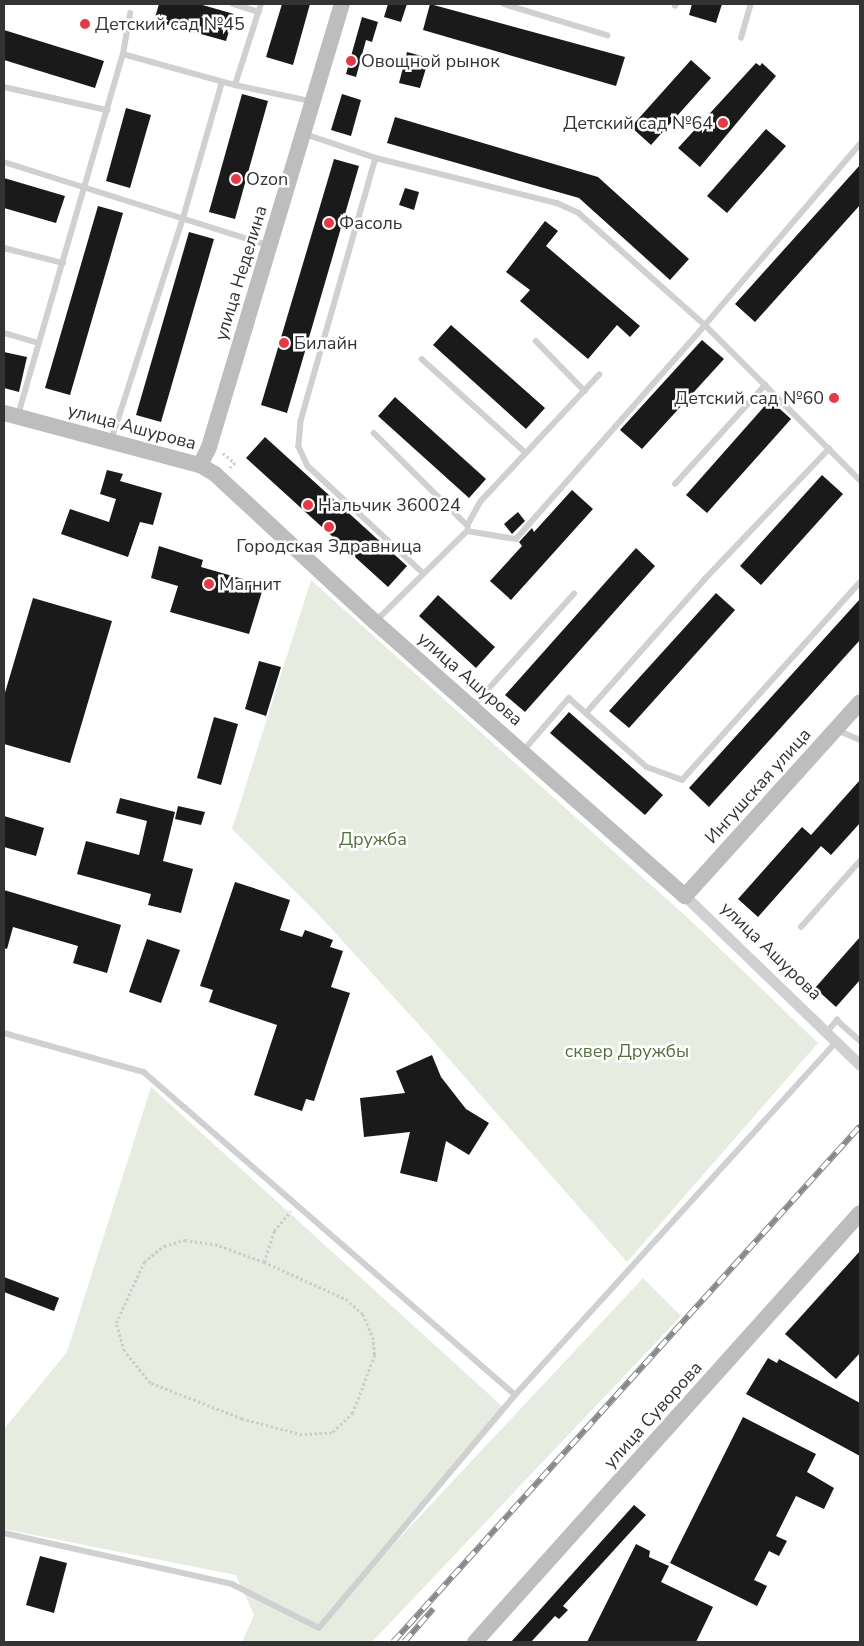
<!DOCTYPE html>
<html>
<head>
<meta charset="utf-8">
<style>
  body { margin:0 }
  #map { position:relative; width:864px; height:1646px; overflow:hidden; background:#fff; font-family:"Nunito Sans",sans-serif }
  div>[style] { position:absolute }
  [style*='--x'] { left:calc(var(--x)*1px); top:calc(var(--y)*1px); width:calc(var(--w)*1px); rotate:calc(var(--a)*1deg) }
  .green>* { inset:0; background:#e6ecdf }
  .building>* { inset:0; background:#1a1a1a }
  .path>* { height:2.5px; margin-top:-1.25px; transform-origin:0; background:repeating-linear-gradient(90deg,#cdcdcd 0 2.5px,transparent 0 5px) }
  .lane>* { height:5.5px; margin:-2.75px; padding:0 2.75px; transform-origin:2.75px; border-radius:2.75px; background:#d0d0d0 }
  .street>* { height:11px; margin:-5.5px; padding:0 5.5px; transform-origin:5.5px; border-radius:5.5px; background:#d0d0d0 }
  .secondary>* { height:16px; margin:-8px; padding:0 8px; transform-origin:8px; border-radius:8px; background:#bdbdbd }
  .rail>* { height:5.5px; margin-top:-2.75px; transform-origin:0; background:repeating-linear-gradient(90deg,#fff 0 11px,#888 0 22px); box-sizing:border-box; border-block:1px solid #888 }
  .dots>* { width:14px; height:14px; translate:-50% -50%; box-sizing:border-box; border:2px solid #fff; border-radius:50% }
  span { translate:-50% -50%; white-space:nowrap; text-align:center; line-height:1.15; -webkit-text-stroke:5px #fff; paint-order:stroke }
  .poi-label { font-size:18px; color:#333 }
  .left { translate:0 -50%; text-align:left }
  .right { translate:-100% -50%; text-align:right }
  .street-label { font-size:18px; color:#333 }
  .park-label { font-size:18px; color:#56703f }
  .frame { position:absolute; inset:0; border:5px solid #333; pointer-events:none }
</style>
</head>
<body>
<div id="map">
  <div class="green">
    <i style="clip-path:polygon(311px 580px,689px 919px,818px 1043px,627px 1262px,421px 1027px,318px 914px,232px 829px)"></i>
    <i style="clip-path:polygon(151px 1087px,504px 1408px,364px 1576px,643px 1278px,681px 1316px,372px 1642px,242px 1642px,254px 1615px,236px 1575px,4px 1529px,4px 1429px,67px 1352px)"></i>
  </div>
  <div class="building">
    <i style="clip-path:polygon(159px 4px,199px 4px,234px 14px,226px 41px,154px 21px)"></i>
    <i style="clip-path:polygon(282px 4px,310px 4px,293px 65px,266px 57px)"></i>
    <i style="clip-path:polygon(388px 4px,407px 4px,401px 22px,384px 17px)"></i>
    <i style="clip-path:polygon(430px 4px,625px 57px,616px 86px,423px 30px)"></i>
    <i style="clip-path:polygon(692px 4px,722px 4px,716px 23px,689px 15px)"></i>
    <i style="clip-path:polygon(362px 17px,378px 22px,372px 42px,366px 40px,356px 77px,346px 74px)"></i>
    <i style="clip-path:polygon(4px 30px,104px 61px,95px 88px,4px 60px)"></i>
    <i style="clip-path:polygon(407px 52px,429px 58px,420px 88px,399px 83px)"></i>
    <i style="clip-path:polygon(691px 60px,711px 78px,651px 145px,631px 127px)"></i>
    <i style="clip-path:polygon(756px 63px,760px 66px,762px 63px,776px 76px,700px 167px,678px 148px)"></i>
    <i style="clip-path:polygon(242px 94px,268px 101px,235px 219px,209px 212px)"></i>
    <i style="clip-path:polygon(342px 94px,361px 100px,351px 136px,331px 130px)"></i>
    <i style="clip-path:polygon(126px 108px,151px 115px,130px 188px,106px 181px)"></i>
    <i style="clip-path:polygon(395px 117px,598px 177px,689px 259px,670px 280px,579px 198px,387px 143px)"></i>
    <i style="clip-path:polygon(766px 129px,786px 146px,727px 213px,707px 196px)"></i>
    <i style="clip-path:polygon(334px 159px,359px 166px,287px 413px,261px 405px)"></i>
    <i style="clip-path:polygon(860px 165px,860px 205px,755px 322px,735px 304px)"></i>
    <i style="clip-path:polygon(4px 178px,65px 196px,56px 223px,4px 208px)"></i>
    <i style="clip-path:polygon(405px 188px,419px 192px,414px 210px,399px 205px)"></i>
    <i style="clip-path:polygon(98px 206px,123px 213px,70px 395px,45px 388px)"></i>
    <i style="clip-path:polygon(545px 221px,558px 231px,546px 246px,640px 326px,630px 337px,617px 325px,588px 359px,520px 301px,530px 290px,506px 272px)"></i>
    <i style="clip-path:polygon(189px 232px,214px 239px,161px 422px,136px 415px)"></i>
    <i style="clip-path:polygon(451px 325px,545px 408px,526px 429px,433px 345px)"></i>
    <i style="clip-path:polygon(702px 340px,724px 359px,642px 449px,620px 430px)"></i>
    <i style="clip-path:polygon(4px 352px,27px 357px,19px 392px,4px 388px)"></i>
    <i style="clip-path:polygon(395px 397px,486px 479px,469px 498px,378px 416px)"></i>
    <i style="clip-path:polygon(770px 400px,791px 419px,707px 513px,686px 495px)"></i>
    <i style="clip-path:polygon(265px 437px,407px 566px,388px 587px,246px 458px)"></i>
    <i style="clip-path:polygon(107px 470px,123px 474px,120px 481px,162px 493px,153px 525px,140px 522px,128px 557px,61px 534px,70px 509px,109px 522px,116px 499px,100px 494px)"></i>
    <i style="clip-path:polygon(822px 475px,843px 494px,761px 585px,740px 566px)"></i>
    <i style="clip-path:polygon(572px 490px,593px 509px,511px 600px,490px 581px,522px 546px,519px 542px,532px 528px,534px 532px)"></i>
    <i style="clip-path:polygon(518px 512px,525px 521px,512px 534px,504px 524px)"></i>
    <i style="clip-path:polygon(159px 546px,203px 560px,201px 567px,264px 585px,249px 634px,170px 612px,178px 586px,151px 578px)"></i>
    <i style="clip-path:polygon(636px 548px,655px 566px,525px 712px,505px 695px)"></i>
    <i style="clip-path:polygon(716px 593px,735px 610px,629px 728px,609px 711px)"></i>
    <i style="clip-path:polygon(438px 595px,495px 647px,476px 668px,419px 616px)"></i>
    <i style="clip-path:polygon(33px 598px,112px 621px,70px 763px,4px 744px,4px 696px)"></i>
    <i style="clip-path:polygon(860px 599px,860px 640px,709px 807px,689px 788px)"></i>
    <i style="clip-path:polygon(259px 661px,281px 667px,266px 716px,245px 709px)"></i>
    <i style="clip-path:polygon(569px 712px,663px 795px,645px 815px,550px 733px)"></i>
    <i style="clip-path:polygon(214px 717px,238px 724px,221px 785px,197px 778px)"></i>
    <i style="clip-path:polygon(860px 780px,860px 823px,831px 855px,821px 846px,758px 917px,738px 899px,802px 827px,811px 835px)"></i>
    <i style="clip-path:polygon(120px 798px,175px 812px,163px 861px,193px 869px,181px 913px,148px 905px,151px 894px,77px 874px,86px 841px,139px 855px,147px 821px,116px 813px)"></i>
    <i style="clip-path:polygon(178px 806px,205px 812px,201px 825px,175px 819px)"></i>
    <i style="clip-path:polygon(4px 816px,44px 828px,36px 856px,4px 847px)"></i>
    <i style="clip-path:polygon(235px 882px,290px 900px,280px 930px,302px 937px,305px 930px,333px 940px,330px 947px,343px 951px,331px 987px,350px 993px,314px 1101px,306px 1099px,302px 1111px,254px 1095px,277px 1025px,209px 1002px,213px 990px,200px 986px)"></i>
    <i style="clip-path:polygon(4px 890px,121px 925px,107px 973px,73px 963px,78px 946px,13px 927px,7px 949px,4px 948px)"></i>
    <i style="clip-path:polygon(860px 937px,860px 980px,836px 1007px,815px 988px)"></i>
    <i style="clip-path:polygon(147px 939px,180px 950px,161px 1003px,129px 992px)"></i>
    <i style="clip-path:polygon(432px 1055px,441px 1077px,466px 1109px,489px 1123px,469px 1155px,446px 1141px,437px 1182px,400px 1173px,410px 1132px,364px 1137px,360px 1098px,405px 1093px,396px 1071px)"></i>
    <i style="clip-path:polygon(860px 1251px,860px 1353px,836px 1379px,785px 1334px)"></i>
    <i style="clip-path:polygon(4px 1277px,59px 1298px,54px 1311px,4px 1292px)"></i>
    <i style="clip-path:polygon(768px 1358px,777px 1363px,779px 1359px,860px 1403px,860px 1456px,746px 1394px)"></i>
    <i style="clip-path:polygon(743px 1417px,816px 1454px,807px 1472px,834px 1488px,824px 1509px,796px 1496px,776px 1536px,787px 1541px,779px 1556px,769px 1551px,754px 1580px,767px 1586px,757px 1606px,670px 1563px)"></i>
    <i style="clip-path:polygon(634px 1505px,646px 1515px,563px 1606px,568px 1610px,559px 1619px,555px 1616px,531px 1642px,511px 1642px)"></i>
    <i style="clip-path:polygon(636px 1544px,650px 1551px,649px 1557px,669px 1566px,661px 1582px,713px 1607px,696px 1642px,587px 1642px)"></i>
    <i style="clip-path:polygon(40px 1556px,67px 1563px,54px 1613px,26px 1605px)"></i>
  </div>
  <div class="path">
    <i style="--x:223;--y:453;--w:16;--a:40"></i>
    <i style="--x:235;--y:463;--w:7;--a:135"></i>
    <i style="--x:185;--y:1240;--w:30;--a:8"></i>
    <i style="--x:215;--y:1244;--w:52;--a:20.2"></i>
    <i style="--x:264;--y:1262;--w:90;--a:24.3"></i>
    <i style="--x:346;--y:1299;--w:23;--a:41"></i>
    <i style="--x:363;--y:1314;--w:25;--a:67"></i>
    <i style="--x:373;--y:1337;--w:18;--a:84"></i>
    <i style="--x:375;--y:1355;--w:62;--a:110.8"></i>
    <i style="--x:353;--y:1413;--w:29;--a:136"></i>
    <i style="--x:332;--y:1433;--w:30;--a:176"></i>
    <i style="--x:302;--y:1435;--w:62;--a:-165.1"></i>
    <i style="--x:242;--y:1419;--w:99;--a:-158.6"></i>
    <i style="--x:150;--y:1383;--w:41;--a:-129.1"></i>
    <i style="--x:124;--y:1351;--w:29;--a:-106"></i>
    <i style="--x:116;--y:1323;--w:67;--a:-65.3"></i>
    <i style="--x:144;--y:1262;--w:26;--a:-39"></i>
    <i style="--x:164;--y:1246;--w:22;--a:-16"></i>
    <i style="--x:264;--y:1262;--w:33;--a:-72"></i>
    <i style="--x:274;--y:1231;--w:26;--a:-50"></i>
  </div>
  <div class="lane">
    <i style="--x:233;--y:4;--w:27;--a:17"></i>
    <i style="--x:504;--y:4;--w:108;--a:16.8"></i>
    <i style="--x:675;--y:6;--w:2;--a:-63"></i>
    <i style="--x:741;--y:38;--w:35;--a:-74"></i>
    <i style="--x:123;--y:54;--w:41;--a:-80.1"></i>
    <i style="--x:235;--y:85;--w:77;--a:12"></i>
    <i style="--x:4;--y:87;--w:106;--a:12.6"></i>
    <i style="--x:305;--y:134;--w:75;--a:18.7"></i>
    <i style="--x:376;--y:158;--w:187;--a:14"></i>
    <i style="--x:557;--y:203;--w:24;--a:24"></i>
    <i style="--x:579;--y:213;--w:169;--a:41.6"></i>
    <i style="--x:705;--y:325;--w:238;--a:-49.4"></i>
    <i style="--x:376;--y:158;--w:274;--a:105.9"></i>
    <i style="--x:301;--y:422;--w:25;--a:95"></i>
    <i style="--x:299;--y:447;--w:21;--a:65"></i>
    <i style="--x:308;--y:466;--w:157;--a:42.9"></i>
    <i style="--x:4;--y:162;--w:277;--a:17.5"></i>
    <i style="--x:4;--y:248;--w:61;--a:14.3"></i>
    <i style="--x:4;--y:333;--w:36;--a:16"></i>
    <i style="--x:536;--y:341;--w:70;--a:45.6"></i>
    <i style="--x:422;--y:359;--w:140;--a:42.1"></i>
    <i style="--x:18;--y:415;--w:376;--a:-73.8"></i>
    <i style="--x:123;--y:54;--w:116;--a:15.5"></i>
    <i style="--x:235;--y:85;--w:85;--a:-72.2"></i>
    <i style="--x:374;--y:433;--w:132;--a:44.7"></i>
    <i style="--x:111;--y:441;--w:234;--a:-72.1"></i>
    <i style="--x:183;--y:218;--w:141;--a:-74"></i>
    <i style="--x:675;--y:484;--w:134;--a:-47.7"></i>
    <i style="--x:468;--y:524;--w:26;--a:-61"></i>
    <i style="--x:481;--y:501;--w:173;--a:-46.9"></i>
    <i style="--x:376;--y:621;--w:128;--a:-44.7"></i>
    <i style="--x:467;--y:531;--w:50;--a:9.3"></i>
    <i style="--x:516;--y:539;--w:286;--a:-48.5"></i>
    <i style="--x:705;--y:325;--w:219;--a:45"></i>
    <i style="--x:473;--y:706;--w:151;--a:-48"></i>
    <i style="--x:586;--y:713;--w:179;--a:-48.4"></i>
    <i style="--x:705;--y:579;--w:180;--a:-46.4"></i>
    <i style="--x:837;--y:730;--w:25;--a:23"></i>
    <i style="--x:523;--y:751;--w:70;--a:-49"></i>
    <i style="--x:569;--y:698;--w:104;--a:41.5"></i>
    <i style="--x:647;--y:767;--w:37;--a:20"></i>
    <i style="--x:682;--y:780;--w:266;--a:-48"></i>
    <i style="--x:801;--y:927;--w:89;--a:-48.2"></i>
    <i style="--x:827;--y:1032;--w:16;--a:-50"></i>
    <i style="--x:837;--y:1020;--w:31;--a:42"></i>
    <i style="--x:4;--y:1033;--w:145;--a:15.6"></i>
    <i style="--x:144;--y:1072;--w:492;--a:41"></i>
    <i style="--x:4;--y:1533;--w:234;--a:12.6"></i>
    <i style="--x:232;--y:1584;--w:97;--a:26.8"></i>
    <i style="--x:319;--y:1628;--w:304;--a:-49.9"></i>
    <i style="--x:515;--y:1395;--w:479;--a:-47.7"></i>
  </div>
  <div class="street">
    <i style="--x:685;--y:896;--w:243;--a:44"></i>
  </div>
  <div class="secondary">
    <i style="--x:4;--y:413;--w:203;--a:14.9"></i>
    <i style="--x:200;--y:465;--w:17;--a:31"></i>
    <i style="--x:215;--y:474;--w:218;--a:42.8"></i>
    <i style="--x:375;--y:622;--w:414;--a:41.5"></i>
    <i style="--x:685;--y:896;--w:261;--a:-47.9"></i>
    <i style="--x:200;--y:465;--w:20;--a:-63"></i>
    <i style="--x:209;--y:447;--w:463;--a:-73.3"></i>
    <i style="--x:475;--y:1642;--w:576;--a:-48.09"></i>
  </div>
  <div class="rail">
    <i style="--x:393;--y:1642;--w:696;--a:-47.85"></i>
    <i style="--x:404;--y:1642;--w:44;--a:-48.7"></i>
  </div>
  <div class="dots">
    <i style="left:85px;top:24px;background:#e63946"></i>
    <i style="left:351px;top:61px;background:#e63946"></i>
    <i style="left:723px;top:123px;background:#e63946"></i>
    <i style="left:236px;top:179px;background:#e63946"></i>
    <i style="left:329px;top:223px;background:#e63946"></i>
    <i style="left:284px;top:343px;background:#e63946"></i>
    <i style="left:834px;top:398px;background:#e63946"></i>
    <i style="left:308px;top:505px;background:#e63946"></i>
    <i style="left:329px;top:527px;background:#e63946"></i>
    <i style="left:209px;top:584px;background:#e63946"></i>
  </div>
  <div class="poi-label">
    <span class="left" style="left:95px;top:24px">Детский сад №45</span>
    <span class="left" style="left:361px;top:61px">Овощной рынок</span>
    <span class="right" style="left:713px;top:123px">Детский сад №64</span>
    <span class="left" style="left:246px;top:179px">Ozon</span>
    <span class="left" style="left:339px;top:223px">Фасоль</span>
    <span class="left" style="left:294px;top:343px">Билайн</span>
    <span class="right" style="left:824px;top:398px">Детский сад №60</span>
    <span class="left" style="left:318px;top:505px">Нальчик 360024</span>
    <span style="left:329px;top:546px">Городская Здравница</span>
    <span class="left" style="left:219px;top:584px">Магнит</span>
  </div>
  <div class="street-label">
    <span style="left:241px;top:273px;rotate:-73deg">улица Неделина</span>
    <span style="left:132px;top:427px;rotate:15deg">улица Ашурова</span>
    <span style="left:470px;top:679px;rotate:41deg">улица Ашурова</span>
    <span style="left:758px;top:786px;rotate:-48deg">Ингушская улица</span>
    <span style="left:771px;top:951px;rotate:44deg">улица Ашурова</span>
    <span style="left:653px;top:1415px;rotate:-48deg">улица Суворова</span>
  </div>
  <div class="park-label">
    <span style="left:373px;top:839px">Дружба</span>
    <span style="left:627px;top:1051px">сквер Дружбы</span>
  </div>
  <div class="frame"></div>
</div>
</body>
</html>
